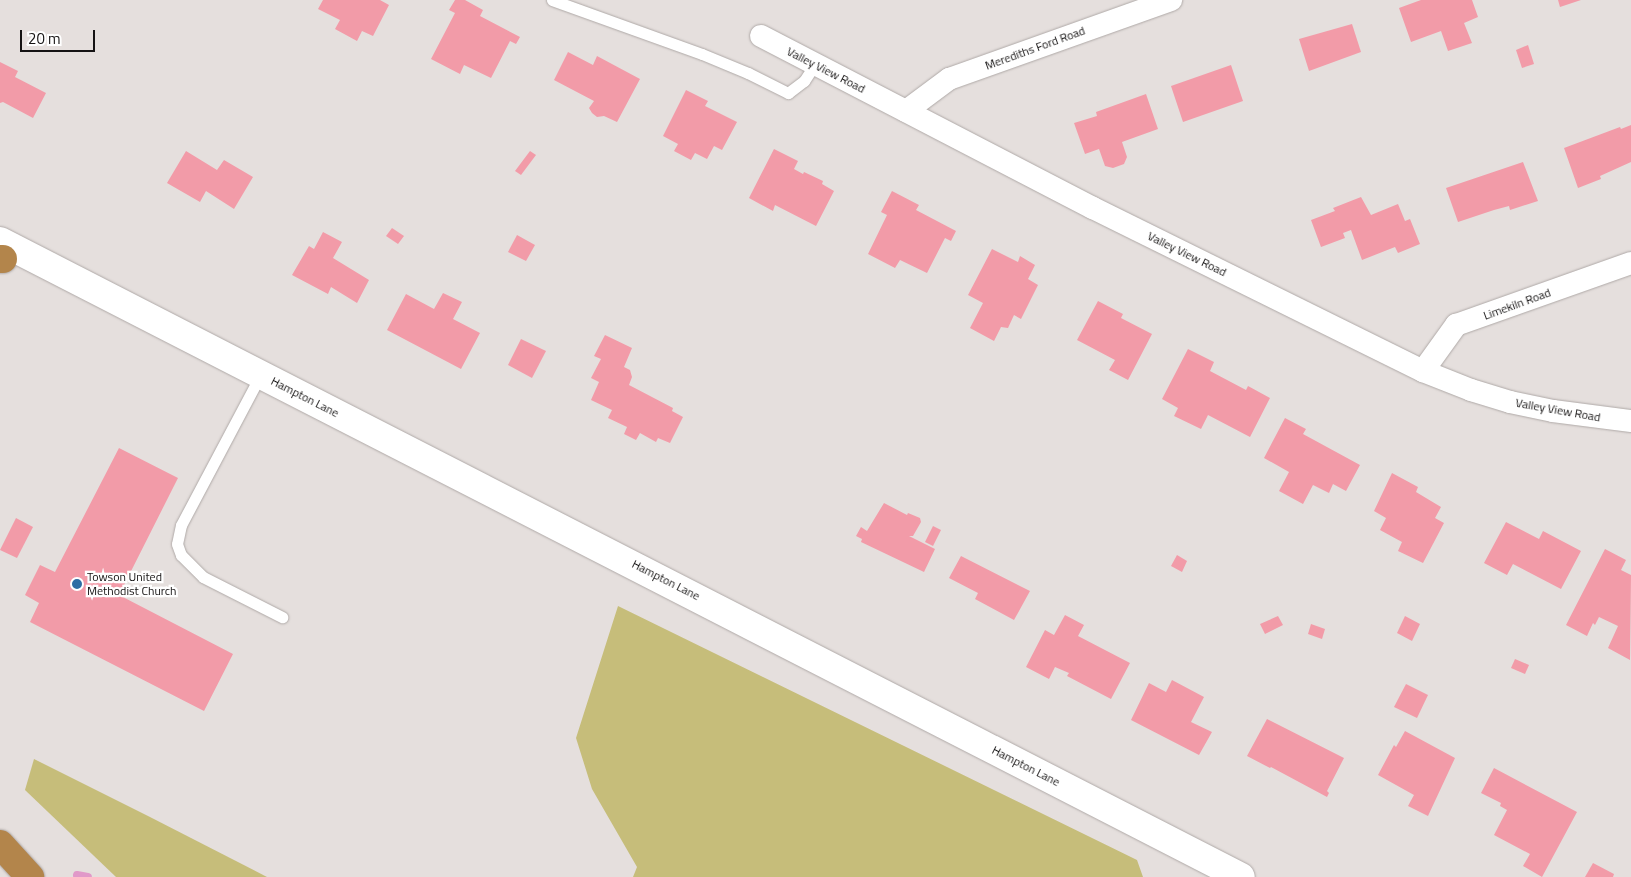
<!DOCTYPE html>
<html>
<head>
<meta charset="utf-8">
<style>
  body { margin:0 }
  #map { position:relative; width:1631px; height:877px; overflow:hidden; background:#e5dfdd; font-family:"Titillium Web",sans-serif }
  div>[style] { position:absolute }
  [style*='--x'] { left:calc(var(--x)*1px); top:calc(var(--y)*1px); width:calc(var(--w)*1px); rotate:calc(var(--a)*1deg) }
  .green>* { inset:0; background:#c6bd7a }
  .stream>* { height:8px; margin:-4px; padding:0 4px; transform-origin:4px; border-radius:4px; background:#e199c9 }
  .building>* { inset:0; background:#f29ba8 }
  .roads { filter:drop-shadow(0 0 1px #afa9a7) drop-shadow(0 0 1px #afa9a7) }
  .service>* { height:11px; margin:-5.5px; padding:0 5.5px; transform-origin:5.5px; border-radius:5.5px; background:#fff }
  .minor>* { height:22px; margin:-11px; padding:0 11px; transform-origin:11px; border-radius:11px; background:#fff }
  .tertiary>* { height:28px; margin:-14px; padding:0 14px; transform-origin:14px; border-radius:14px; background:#fff }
  .motorway>* { height:28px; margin:-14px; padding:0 14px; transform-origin:14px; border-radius:14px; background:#b3854b }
  .dots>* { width:14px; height:14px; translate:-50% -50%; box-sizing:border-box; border:2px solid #fff; border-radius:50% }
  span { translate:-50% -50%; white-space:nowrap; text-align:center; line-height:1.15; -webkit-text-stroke:4.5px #fff; paint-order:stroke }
  .street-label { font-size:12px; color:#151313 }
  .poi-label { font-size:12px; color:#151313 }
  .left { translate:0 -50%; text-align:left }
  .scale { position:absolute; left:20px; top:30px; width:75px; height:22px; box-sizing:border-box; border:2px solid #151313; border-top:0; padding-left:6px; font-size:15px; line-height:18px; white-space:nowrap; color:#151313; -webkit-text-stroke:4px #fff; paint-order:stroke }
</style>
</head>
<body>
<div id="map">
  <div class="green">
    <i style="clip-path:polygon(618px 606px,1137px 860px,1143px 877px,633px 877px,637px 867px,592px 789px,576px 738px)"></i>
    <i style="clip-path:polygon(34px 759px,150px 817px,267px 877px,116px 877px,25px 790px)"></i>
  </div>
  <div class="stream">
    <i style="--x:77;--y:875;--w:11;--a:10"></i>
  </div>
  <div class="building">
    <i style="clip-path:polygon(323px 0,380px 0,389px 5px,373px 36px,362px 31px,357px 41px,335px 29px,340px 20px,318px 9px)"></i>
    <i style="clip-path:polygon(455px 0,465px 0,483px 10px,480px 16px,520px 37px,516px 44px,510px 41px,491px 78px,464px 65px,460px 74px,431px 59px,455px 13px,449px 10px)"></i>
    <i style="clip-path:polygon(1421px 0,1472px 0,1478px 17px,1464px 23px,1472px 43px,1448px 51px,1441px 31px,1411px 42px,1399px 8px)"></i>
    <i style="clip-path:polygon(1558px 0,1581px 0,1560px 7px)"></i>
    <i style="clip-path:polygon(1352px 24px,1361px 52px,1309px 71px,1299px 39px)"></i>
    <i style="clip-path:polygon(1528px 45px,1534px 64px,1522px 68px,1516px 50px)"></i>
    <i style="clip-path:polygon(568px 52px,593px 65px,597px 56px,640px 79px,617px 122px,604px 116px,597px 117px,592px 113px,589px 108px,594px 101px,554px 80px)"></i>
    <i style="clip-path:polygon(0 62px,18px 71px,15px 77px,46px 93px,33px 118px,3px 102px,0 103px)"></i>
    <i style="clip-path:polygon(1231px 65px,1243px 101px,1183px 122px,1171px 86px)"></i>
    <i style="clip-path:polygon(686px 90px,708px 101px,705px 106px,737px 122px,722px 150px,714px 146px,707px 159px,695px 153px,691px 160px,674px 151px,678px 144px,663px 136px)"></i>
    <i style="clip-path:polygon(1146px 94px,1158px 129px,1122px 142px,1127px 157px,1124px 164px,1113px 168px,1105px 166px,1099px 149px,1085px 154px,1074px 123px,1097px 116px,1096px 112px)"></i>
    <i style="clip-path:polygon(1631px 125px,1631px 162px,1600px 176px,1601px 179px,1578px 188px,1564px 148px,1620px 127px,1621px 129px)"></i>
    <i style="clip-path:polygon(774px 149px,798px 161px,794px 169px,803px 174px,804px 172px,823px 181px,822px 184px,834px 191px,816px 226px,775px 205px,773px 211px,749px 198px)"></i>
    <i style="clip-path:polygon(186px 151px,217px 170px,224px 160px,253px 177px,234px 209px,206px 191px,200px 202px,167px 183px)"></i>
    <i style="clip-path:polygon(530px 151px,536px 155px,521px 175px,515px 171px)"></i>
    <i style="clip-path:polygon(1523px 162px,1538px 201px,1510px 210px,1509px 206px,1494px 210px,1458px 222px,1446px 188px)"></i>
    <i style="clip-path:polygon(892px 191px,919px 205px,916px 210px,956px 231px,951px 241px,945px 238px,927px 273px,900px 260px,895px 268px,868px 254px,887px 215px,881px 212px)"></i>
    <i style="clip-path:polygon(1361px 197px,1371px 215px,1398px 204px,1405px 221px,1410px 219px,1420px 244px,1398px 253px,1395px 247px,1362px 260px,1351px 230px,1343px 233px,1345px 238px,1321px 247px,1311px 220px,1335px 211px,1333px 208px)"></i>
    <i style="clip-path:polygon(392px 228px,404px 236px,398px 244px,386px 236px)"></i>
    <i style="clip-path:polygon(323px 232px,342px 242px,333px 258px,369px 280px,357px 303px,331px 287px,328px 294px,292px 275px,309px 246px,314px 249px)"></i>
    <i style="clip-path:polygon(517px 235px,535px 245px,526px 261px,508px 252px)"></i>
    <i style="clip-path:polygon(992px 249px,1018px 262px,1020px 256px,1035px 265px,1028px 279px,1038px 285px,1021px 319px,1014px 315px,1008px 328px,1001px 327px,994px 341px,970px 328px,983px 303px,968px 295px)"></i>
    <i style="clip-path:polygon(443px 293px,462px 302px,453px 319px,480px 333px,461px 369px,387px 330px,406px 294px,434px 309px)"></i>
    <i style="clip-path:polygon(1098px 301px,1123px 314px,1121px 318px,1152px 334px,1128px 380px,1109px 370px,1115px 360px,1077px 340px)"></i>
    <i style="clip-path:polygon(605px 335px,632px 348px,624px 367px,630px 370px,632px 377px,629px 385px,673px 408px,672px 411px,683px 417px,670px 443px,658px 438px,656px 442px,640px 433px,636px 440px,624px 434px,627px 427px,608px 418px,612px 410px,591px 400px,599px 382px,591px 378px,601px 359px,594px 356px)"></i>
    <i style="clip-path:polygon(521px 339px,546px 351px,532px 378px,508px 365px)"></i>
    <i style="clip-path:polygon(1188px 349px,1214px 362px,1210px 371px,1246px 390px,1248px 386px,1270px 398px,1250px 437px,1208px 415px,1201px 429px,1174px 416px,1178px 408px,1162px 399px)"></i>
    <i style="clip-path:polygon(1285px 418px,1306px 429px,1303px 434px,1360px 465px,1346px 491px,1333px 484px,1329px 493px,1313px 485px,1303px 504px,1279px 491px,1289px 472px,1264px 458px)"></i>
    <i style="clip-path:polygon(119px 448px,178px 478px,119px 595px,233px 654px,204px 711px,30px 622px,39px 603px,25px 595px,40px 565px,55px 572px)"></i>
    <i style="clip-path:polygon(1392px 473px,1418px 487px,1416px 492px,1441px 507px,1435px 518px,1444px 523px,1423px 563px,1398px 551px,1402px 542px,1380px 530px,1386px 518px,1374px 511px)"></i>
    <i style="clip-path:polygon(884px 503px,907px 515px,908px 513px,920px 518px,921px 522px,913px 536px,909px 536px,935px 549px,924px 572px,861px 542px,862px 539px,856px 536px,861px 527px,867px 531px)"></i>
    <i style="clip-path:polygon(16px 518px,33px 527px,17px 558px,0 550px)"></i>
    <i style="clip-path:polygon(1506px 522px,1539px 539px,1543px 531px,1581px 551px,1561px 589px,1513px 564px,1507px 575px,1484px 563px)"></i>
    <i style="clip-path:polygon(933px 526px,941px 530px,933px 546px,925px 542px)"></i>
    <i style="clip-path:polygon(1605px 549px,1626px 560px,1621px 570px,1631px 575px,1630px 660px,1608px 648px,1618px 626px,1599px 617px,1595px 625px,1593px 623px,1587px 636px,1566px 625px)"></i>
    <i style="clip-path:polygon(1177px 555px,1187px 561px,1182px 572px,1171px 566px)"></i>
    <i style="clip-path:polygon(961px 556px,1030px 591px,1014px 620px,975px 599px,978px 593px,949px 578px)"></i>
    <i style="clip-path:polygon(1065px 615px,1084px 625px,1078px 636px,1130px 663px,1111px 699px,1067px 676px,1069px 673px,1055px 667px,1049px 679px,1026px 667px,1045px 630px,1054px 635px)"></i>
    <i style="clip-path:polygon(1278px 616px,1283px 625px,1265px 634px,1260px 624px)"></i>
    <i style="clip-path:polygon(1405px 616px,1420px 624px,1412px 641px,1397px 633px)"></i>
    <i style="clip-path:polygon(1311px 624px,1325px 629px,1322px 639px,1308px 634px)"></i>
    <i style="clip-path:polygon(1515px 659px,1529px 665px,1525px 674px,1511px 668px)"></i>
    <i style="clip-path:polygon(1172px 680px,1204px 697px,1191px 722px,1212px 732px,1199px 755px,1131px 720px,1149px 683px,1166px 692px)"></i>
    <i style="clip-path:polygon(1406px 684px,1428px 695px,1417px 718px,1394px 707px)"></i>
    <i style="clip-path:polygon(1267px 719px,1344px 758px,1327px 791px,1329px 793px,1327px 797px,1271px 767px,1270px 768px,1247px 756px)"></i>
    <i style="clip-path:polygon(1405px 731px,1455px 758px,1428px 816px,1408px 806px,1414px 795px,1378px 775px,1394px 745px,1396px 747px)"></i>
    <i style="clip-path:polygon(1494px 768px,1577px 812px,1542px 877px,1523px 866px,1530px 854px,1494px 835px,1507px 810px,1500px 806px,1501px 803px,1481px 793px)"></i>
    <i style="clip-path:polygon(1593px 863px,1614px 874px,1613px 877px,1585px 877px)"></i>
  </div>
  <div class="roads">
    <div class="service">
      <i style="--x:552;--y:0;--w:159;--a:19.8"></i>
      <i style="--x:702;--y:54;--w:50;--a:22.4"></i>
      <i style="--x:748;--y:73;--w:45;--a:26.6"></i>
      <i style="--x:788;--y:93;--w:20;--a:-37"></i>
      <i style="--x:804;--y:81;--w:20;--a:-57"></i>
      <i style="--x:261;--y:374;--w:171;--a:117.9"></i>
      <i style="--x:181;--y:525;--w:19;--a:102"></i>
      <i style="--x:177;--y:544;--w:12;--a:70"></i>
      <i style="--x:181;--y:555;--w:31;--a:45"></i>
      <i style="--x:203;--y:577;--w:89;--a:26.9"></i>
    </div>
    <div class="minor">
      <i style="--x:761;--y:36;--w:374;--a:27.4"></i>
      <i style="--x:1093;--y:208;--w:368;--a:26.3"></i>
      <i style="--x:1423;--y:371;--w:52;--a:21.6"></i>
      <i style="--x:1471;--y:390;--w:41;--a:17.1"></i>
      <i style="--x:1510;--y:402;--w:44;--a:11.8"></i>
      <i style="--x:1553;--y:411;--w:79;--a:7.3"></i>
      <i style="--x:906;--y:111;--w:54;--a:-36.7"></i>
      <i style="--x:949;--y:79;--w:236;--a:-19.6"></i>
      <i style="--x:1423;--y:371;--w:57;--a:-54.3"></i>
      <i style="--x:1456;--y:325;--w:186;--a:-19.5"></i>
    </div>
    <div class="tertiary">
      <i style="--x:0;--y:241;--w:1394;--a:27.13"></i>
    </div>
    <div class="motorway">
      <i style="--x:0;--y:259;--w:3;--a:0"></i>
      <i style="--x:0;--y:844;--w:45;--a:47.7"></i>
    </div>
  </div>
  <div class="dots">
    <i style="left:77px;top:584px;background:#2e6da4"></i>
  </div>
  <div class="street-label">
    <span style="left:1035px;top:48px;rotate:-20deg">Merediths Ford Road</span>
    <span style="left:826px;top:70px;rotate:27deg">Valley View Road</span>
    <span style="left:1187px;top:254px;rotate:26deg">Valley View Road</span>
    <span style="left:1517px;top:304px;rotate:-20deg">Limekiln Road</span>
    <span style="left:305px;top:397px;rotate:27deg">Hampton Lane</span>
    <span style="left:1558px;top:410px;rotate:10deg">Valley View Road</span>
    <span style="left:666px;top:580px;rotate:27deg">Hampton Lane</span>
    <span style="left:1026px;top:766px;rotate:27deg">Hampton Lane</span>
  </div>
  <div class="poi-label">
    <span class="left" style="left:87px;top:584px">Towson United<br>Methodist Church</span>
  </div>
  <div class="scale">20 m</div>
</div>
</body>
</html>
